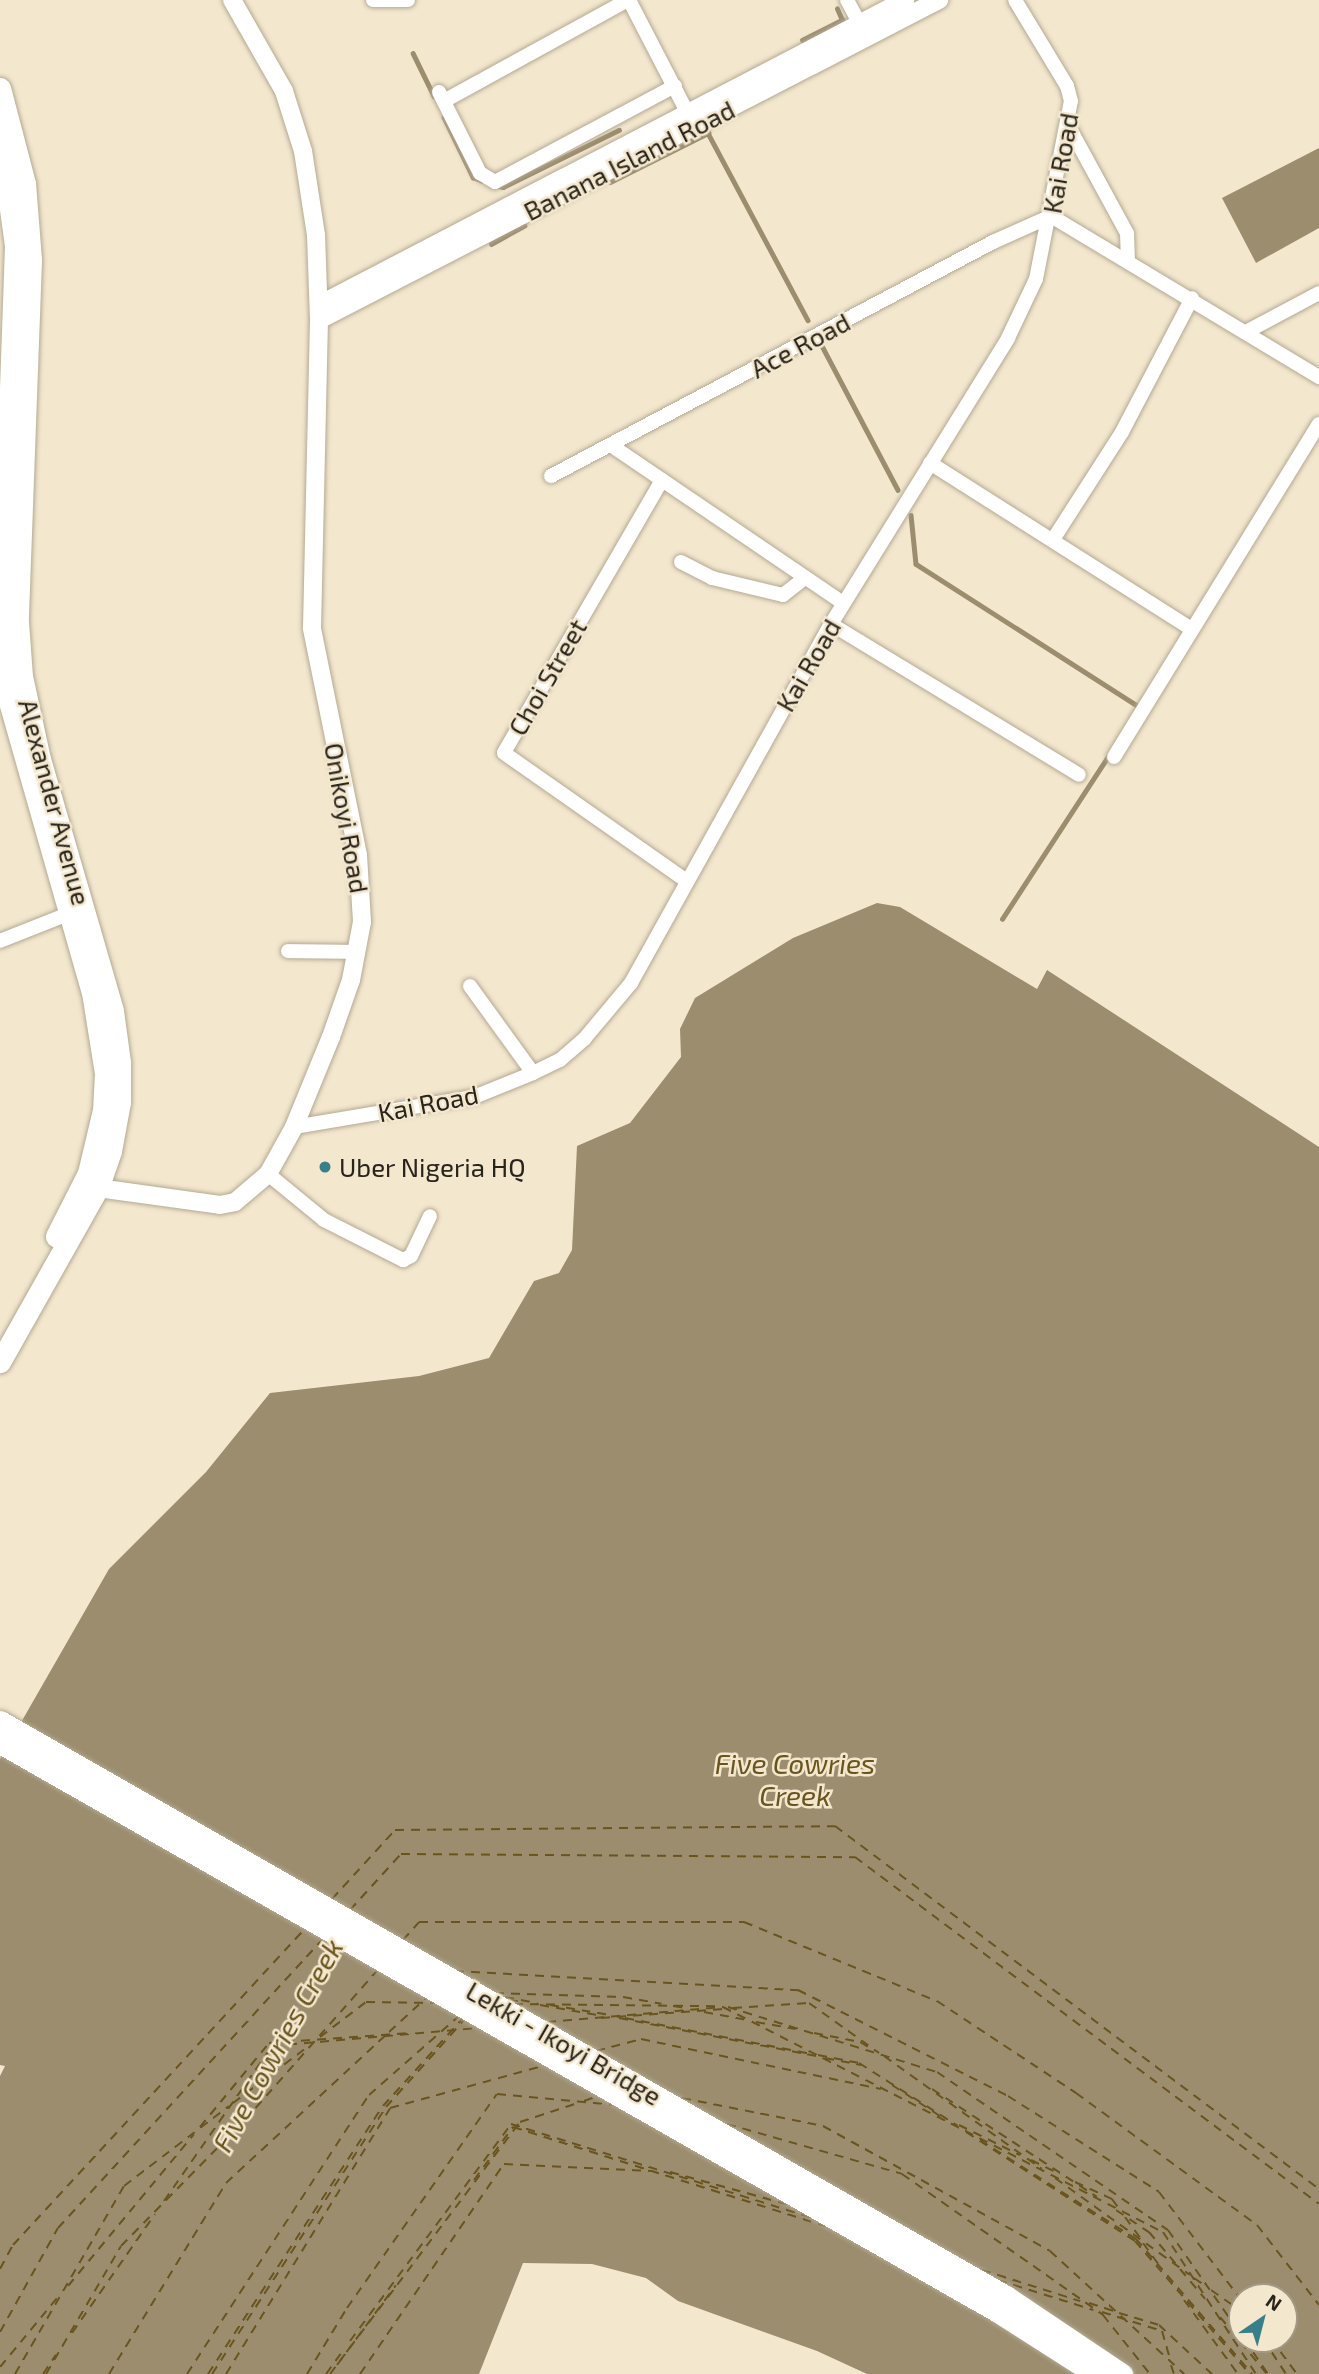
<!DOCTYPE html>
<html>
<head>
<meta charset="utf-8">
<style>
  body { margin:0 }
  #map { position:relative; width:1319px; height:2374px; overflow:hidden; background:#f3e7ce; font-family:"Exo 2",sans-serif }
  div>[style] { position:absolute }
  [style*='--x'] { left:calc(var(--x)*1px); top:calc(var(--y)*1px); width:calc(var(--w)*1px); rotate:calc(var(--a)*1deg) }
  .water>* { inset:0; background:#9b8d6e }
  .stream>* { height:4.5px; margin:-2.25px; padding:0 2.25px; transform-origin:2.25px; border-radius:2.25px; background:#9b8d6e }
  .ferry>* { height:2px; margin-top:-1px; transform-origin:0; background:repeating-linear-gradient(90deg,#6a541e 0 9px,transparent 0 16px) }
  .roads { filter:drop-shadow(0 0 2px #b4a992) drop-shadow(0 0 2px #b4a992) }
  .minor>* { height:14px; margin:-7px; padding:0 7px; transform-origin:7px; border-radius:7px; background:#fff }
  .tertiary>* { height:18px; margin:-9px; padding:0 9px; transform-origin:9px; border-radius:9px; background:#fff }
  .primary>* { height:21px; margin:-10.5px; padding:0 10.5px; transform-origin:10.5px; border-radius:10.5px; background:#fff }
  .dots>* { width:19px; height:19px; translate:-50% -50%; box-sizing:border-box; border:4px solid #f3e7ce; border-radius:50% }
  span { translate:-50% -50%; white-space:nowrap; text-align:center; line-height:1.15; -webkit-text-stroke:5px #f3e7ce; paint-order:stroke }
  .street-label { font-size:26px; color:#29241b }
  .poi-label { font-size:26px; color:#29241b }
  .left { translate:0 -50%; text-align:left }
  .water-label { font-size:28px; color:#6a541e; font-style:italic }
  .north { position:absolute; left:1228px; top:2283px; width:70px; height:70px; box-sizing:border-box; background:#f3e7ce; border:2px solid #a29986; border-radius:50%; rotate:35deg; font-size:19px; font-weight:700; line-height:28px; text-align:center; color:#29241b }
  .north::after { content:''; display:block; margin:auto; width:24px; height:32px; background:#387f89; clip-path:polygon(50% 0,100% 100%,50% 72%,0 100%) }
</style>
</head>
<body>
<div id="map">
  <div class="water">
    <i style="clip-path:polygon(1319px 148px,1319px 228px,1256px 263px,1222px 198px)"></i>
    <i style="clip-path:polygon(evenodd,877px 903px,900px 907px,1037px 989px,1047px 970px,1319px 1147px,1319px 2374px,867px 2374px,817px 2351px,678px 2301px,646px 2278px,592px 2264px,523px 2263px,479px 2374px,0 2374px,0 2076px,5px 2066px,0 2065px,0 1759px,109px 1569px,206px 1472px,270px 1393px,419px 1376px,489px 1358px,534px 1281px,559px 1273px,572px 1250px,577px 1146px,630px 1123px,681px 1057px,680px 1029px,695px 998px,793px 938px,877px 903px,1242px 2297px,1284px 2297px,1284px 2339px,1242px 2339px,1242px 2297px)"></i>
  </div>
  <div class="stream">
    <i style="--x:802;--y:40;--w:45;--a:-26.6"></i>
    <i style="--x:842;--y:20;--w:12;--a:-114"></i>
    <i style="--x:413;--y:53;--w:48;--a:64"></i>
    <i style="--x:444;--y:117;--w:67;--a:64.2"></i>
    <i style="--x:473;--y:177;--w:9;--a:21"></i>
    <i style="--x:610;--y:182;--w:110;--a:-26.6"></i>
    <i style="--x:708;--y:133;--w:212;--a:61.9"></i>
    <i style="--x:496;--y:185;--w:7;--a:16"></i>
    <i style="--x:503;--y:187;--w:129;--a:-26.2"></i>
    <i style="--x:491;--y:244;--w:38;--a:-29"></i>
    <i style="--x:820;--y:342;--w:167;--a:62.2"></i>
    <i style="--x:911;--y:515;--w:49;--a:84.2"></i>
    <i style="--x:916;--y:564;--w:266;--a:32.6"></i>
    <i style="--x:1002;--y:919;--w:196;--a:-56.9"></i>
  </div>
  <div class="ferry">
    <i style="--x:332;--y:1899;--w:93;--a:-47.6"></i>
    <i style="--x:395;--y:1830;--w:440;--a:-0.5"></i>
    <i style="--x:835;--y:1826;--w:605;--a:36.87"></i>
    <i style="--x:350;--y:1910;--w:76;--a:-47.7"></i>
    <i style="--x:401;--y:1854;--w:454;--a:0.4"></i>
    <i style="--x:855;--y:1857;--w:579;--a:36.79"></i>
    <i style="--x:403;--y:1940;--w:24;--a:-48"></i>
    <i style="--x:419;--y:1922;--w:325;--a:0"></i>
    <i style="--x:744;--y:1922;--w:209;--a:22.3"></i>
    <i style="--x:937;--y:2001;--w:167;--a:33.5"></i>
    <i style="--x:1076;--y:2093;--w:224;--a:36.1"></i>
    <i style="--x:1257;--y:2225;--w:101;--a:52.2"></i>
    <i style="--x:455;--y:1971;--w:344;--a:3.2"></i>
    <i style="--x:798;--y:1990;--w:235;--a:26.8"></i>
    <i style="--x:1008;--y:2096;--w:179;--a:32.4"></i>
    <i style="--x:1159;--y:2192;--w:137;--a:52.7"></i>
    <i style="--x:495;--y:1993;--w:128;--a:1.8"></i>
    <i style="--x:623;--y:1997;--w:39;--a:10"></i>
    <i style="--x:505;--y:1997;--w:33;--a:11"></i>
    <i style="--x:509;--y:2000;--w:15;--a:8"></i>
    <i style="--x:514;--y:2004;--w:205;--a:0.6"></i>
    <i style="--x:540;--y:2005;--w:64;--a:9.9"></i>
    <i style="--x:550;--y:2005;--w:61;--a:9.5"></i>
    <i style="--x:673;--y:2006;--w:12;--a:9"></i>
    <i style="--x:728;--y:2007;--w:219;--a:17.3"></i>
    <i style="--x:937;--y:2072;--w:280;--a:34.4"></i>
    <i style="--x:1168;--y:2230;--w:129;--a:55.1"></i>
    <i style="--x:733;--y:2008;--w:76;--a:-3.8"></i>
    <i style="--x:809;--y:2003;--w:86;--a:35.5"></i>
    <i style="--x:704;--y:2012;--w:44;--a:10.5"></i>
    <i style="--x:601;--y:2018;--w:123;--a:-4.2"></i>
    <i style="--x:619;--y:2018;--w:201;--a:10.9"></i>
    <i style="--x:625;--y:2018;--w:190;--a:10.9"></i>
    <i style="--x:547;--y:2022;--w:177;--a:-4.9"></i>
    <i style="--x:723;--y:2007;--w:494;--a:27.1"></i>
    <i style="--x:1163;--y:2232;--w:170;--a:56.8"></i>
    <i style="--x:756;--y:2022;--w:40;--a:10"></i>
    <i style="--x:389;--y:2032;--w:50;--a:-42.6"></i>
    <i style="--x:814;--y:2033;--w:47;--a:11.1"></i>
    <i style="--x:860;--y:2042;--w:17;--a:31"></i>
    <i style="--x:320;--y:2037;--w:58;--a:-37.3"></i>
    <i style="--x:366;--y:2002;--w:69;--a:0.8"></i>
    <i style="--x:596;--y:2051;--w:47;--a:-14.9"></i>
    <i style="--x:641;--y:2039;--w:245;--a:11.8"></i>
    <i style="--x:818;--y:2055;--w:42;--a:11"></i>
    <i style="--x:859;--y:2063;--w:117;--a:32.5"></i>
    <i style="--x:884;--y:2056;--w:194;--a:35.6"></i>
    <i style="--x:825;--y:2058;--w:37;--a:11"></i>
    <i style="--x:892;--y:2085;--w:64;--a:32.9"></i>
    <i style="--x:932;--y:2089;--w:197;--a:33.2"></i>
    <i style="--x:682;--y:2098;--w:144;--a:11.2"></i>
    <i style="--x:823;--y:2126;--w:259;--a:28.8"></i>
    <i style="--x:1050;--y:2251;--w:182;--a:42.5"></i>
    <i style="--x:584;--y:2101;--w:15;--a:-20"></i>
    <i style="--x:233;--y:2103;--w:96;--a:-37"></i>
    <i style="--x:727;--y:2124;--w:182;--a:15.9"></i>
    <i style="--x:902;--y:2174;--w:246;--a:35"></i>
    <i style="--x:1103;--y:2315;--w:75;--a:51.5"></i>
    <i style="--x:959;--y:2125;--w:68;--a:26.2"></i>
    <i style="--x:200;--y:2127;--w:109;--a:-50.6"></i>
    <i style="--x:269;--y:2043;--w:138;--a:-4.1"></i>
    <i style="--x:966;--y:2132;--w:201;--a:32.8"></i>
    <i style="--x:1135;--y:2241;--w:176;--a:49.2"></i>
    <i style="--x:980;--y:2140;--w:185;--a:32.4"></i>
    <i style="--x:1136;--y:2239;--w:178;--a:49.3"></i>
    <i style="--x:1031;--y:2160;--w:30;--a:26"></i>
    <i style="--x:670;--y:2172;--w:124;--a:15.4"></i>
    <i style="--x:1055;--y:2178;--w:166;--a:35.7"></i>
    <i style="--x:474;--y:2180;--w:66;--a:-53.7"></i>
    <i style="--x:513;--y:2127;--w:328;--a:17.6"></i>
    <i style="--x:1075;--y:2182;--w:41;--a:24.7"></i>
    <i style="--x:1112;--y:2199;--w:14;--a:54"></i>
    <i style="--x:164;--y:2201;--w:189;--a:-55.1"></i>
    <i style="--x:272;--y:2046;--w:208;--a:-5"></i>
    <i style="--x:1116;--y:2210;--w:40;--a:34"></i>
    <i style="--x:1149;--y:2232;--w:42;--a:49.8"></i>
    <i style="--x:1125;--y:2217;--w:26;--a:54"></i>
    <i style="--x:1143;--y:2243;--w:26;--a:54"></i>
    <i style="--x:0;--y:2269;--w:27;--a:-62"></i>
    <i style="--x:13;--y:2245;--w:430;--a:-47.3"></i>
    <i style="--x:1180;--y:2269;--w:39;--a:50"></i>
    <i style="--x:982;--y:2270;--w:103;--a:17.6"></i>
    <i style="--x:1194;--y:2278;--w:16;--a:35"></i>
    <i style="--x:998;--y:2280;--w:100;--a:17.5"></i>
    <i style="--x:68;--y:2286;--w:197;--a:-50.3"></i>
    <i style="--x:1211;--y:2290;--w:38;--a:35"></i>
    <i style="--x:1184;--y:2300;--w:92;--a:53.9"></i>
    <i style="--x:1089;--y:2303;--w:26;--a:18"></i>
    <i style="--x:1102;--y:2312;--w:63;--a:17.6"></i>
    <i style="--x:1162;--y:2331;--w:29;--a:74"></i>
    <i style="--x:1119;--y:2313;--w:42;--a:16.7"></i>
    <i style="--x:1159;--y:2325;--w:72;--a:42.8"></i>
    <i style="--x:1220;--y:2317;--w:74;--a:50.5"></i>
    <i style="--x:0;--y:2332;--w:119;--a:-60.9"></i>
    <i style="--x:58;--y:2228;--w:391;--a:-47.5"></i>
    <i style="--x:72;--y:2333;--w:145;--a:-55.1"></i>
    <i style="--x:1244;--y:2339;--w:42;--a:55.6"></i>
    <i style="--x:1263;--y:2339;--w:42;--a:56.7"></i>
    <i style="--x:1271;--y:2339;--w:44;--a:53.4"></i>
    <i style="--x:350;--y:2341;--w:270;--a:-53.4"></i>
    <i style="--x:511;--y:2124;--w:316;--a:17.3"></i>
    <i style="--x:337;--y:2365;--w:99;--a:-53.6"></i>
    <i style="--x:1171;--y:2365;--w:9;--a:72"></i>
    <i style="--x:0;--y:2367;--w:89;--a:-50.4"></i>
    <i style="--x:15;--y:2374;--w:217;--a:-59.9"></i>
    <i style="--x:124;--y:2186;--w:132;--a:-37.3"></i>
    <i style="--x:43;--y:2374;--w:23;--a:-56"></i>
    <i style="--x:46;--y:2374;--w:148;--a:-59.6"></i>
    <i style="--x:121;--y:2246;--w:177;--a:-45.5"></i>
    <i style="--x:245;--y:2120;--w:199;--a:-48.5"></i>
    <i style="--x:109;--y:2374;--w:224;--a:-58.5"></i>
    <i style="--x:226;--y:2183;--w:217;--a:-42.8"></i>
    <i style="--x:187;--y:2374;--w:333;--a:-56.9"></i>
    <i style="--x:369;--y:2095;--w:121;--a:-41.3"></i>
    <i style="--x:208;--y:2374;--w:320;--a:-56.9"></i>
    <i style="--x:383;--y:2106;--w:120;--a:-47.7"></i>
    <i style="--x:212;--y:2374;--w:319;--a:-56.9"></i>
    <i style="--x:386;--y:2107;--w:118;--a:-48.1"></i>
    <i style="--x:226;--y:2374;--w:312;--a:-58.3"></i>
    <i style="--x:390;--y:2108;--w:162;--a:-15.4"></i>
    <i style="--x:307;--y:2374;--w:77;--a:-58.8"></i>
    <i style="--x:347;--y:2308;--w:261;--a:-55"></i>
    <i style="--x:497;--y:2094;--w:119;--a:5.3"></i>
    <i style="--x:326;--y:2374;--w:31;--a:-54"></i>
    <i style="--x:330;--y:2374;--w:316;--a:-53"></i>
    <i style="--x:520;--y:2122;--w:61;--a:-18.1"></i>
    <i style="--x:360;--y:2374;--w:255;--a:-55.6"></i>
    <i style="--x:504;--y:2164;--w:147;--a:2.7"></i>
  </div>
  <div class="roads">
    <div class="minor">
      <i style="--x:373;--y:0;--w:35;--a:0"></i>
      <i style="--x:629;--y:0;--w:126;--a:62.6"></i>
      <i style="--x:847;--y:0;--w:26;--a:62"></i>
      <i style="--x:439;--y:92;--w:91;--a:63.2"></i>
      <i style="--x:480;--y:173;--w:17;--a:31"></i>
      <i style="--x:495;--y:182;--w:204;--a:-28.1"></i>
      <i style="--x:444;--y:101;--w:210;--a:-28.8"></i>
      <i style="--x:1068;--y:125;--w:123;--a:61.4"></i>
      <i style="--x:1127;--y:233;--w:28;--a:88"></i>
      <i style="--x:1246;--y:332;--w:83;--a:-28.1"></i>
      <i style="--x:612;--y:446;--w:279;--a:34.2"></i>
      <i style="--x:930;--y:463;--w:310;--a:32.4"></i>
      <i style="--x:551;--y:476;--w:500;--a:-27.9"></i>
      <i style="--x:993;--y:242;--w:64;--a:-24.1"></i>
      <i style="--x:1051;--y:216;--w:313;--a:31"></i>
      <i style="--x:662;--y:480;--w:315;--a:120.1"></i>
      <i style="--x:504;--y:753;--w:223;--a:35"></i>
      <i style="--x:1054;--y:538;--w:126;--a:-57.3"></i>
      <i style="--x:1122;--y:432;--w:151;--a:-62.4"></i>
      <i style="--x:681;--y:562;--w:35;--a:27"></i>
      <i style="--x:712;--y:578;--w:73;--a:13.5"></i>
      <i style="--x:783;--y:595;--w:28;--a:-38"></i>
      <i style="--x:831;--y:624;--w:290;--a:31.3"></i>
      <i style="--x:1114;--y:757;--w:391;--a:-58.4"></i>
      <i style="--x:0;--y:941;--w:73;--a:-21.7"></i>
      <i style="--x:288;--y:951;--w:70;--a:0.8"></i>
      <i style="--x:470;--y:986;--w:107;--a:54.1"></i>
      <i style="--x:294;--y:1127;--w:182;--a:-9.5"></i>
      <i style="--x:474;--y:1097;--w:64;--a:-22.1"></i>
      <i style="--x:533;--y:1073;--w:30;--a:-26"></i>
      <i style="--x:560;--y:1060;--w:33;--a:-41"></i>
      <i style="--x:585;--y:1038;--w:72;--a:-50.1"></i>
      <i style="--x:631;--y:983;--w:411;--a:-60.9"></i>
      <i style="--x:831;--y:624;--w:336;--a:-58.2"></i>
      <i style="--x:1008;--y:338;--w:65;--a:-64.6"></i>
      <i style="--x:1036;--y:279;--w:181;--a:-78.9"></i>
      <i style="--x:1071;--y:101;--w:16;--a:-105"></i>
      <i style="--x:1067;--y:86;--w:100;--a:-121.2"></i>
      <i style="--x:268;--y:1174;--w:72;--a:39.4"></i>
      <i style="--x:324;--y:1220;--w:89;--a:26.9"></i>
      <i style="--x:403;--y:1260;--w:9;--a:-27"></i>
      <i style="--x:411;--y:1256;--w:44;--a:-64.6"></i>
    </div>
    <div class="tertiary">
      <i style="--x:319;--y:305;--w:661;--a:-27.5"></i>
      <i style="--x:319;--y:320;--w:698;--a:-27.3"></i>
      <i style="--x:98;--y:1188;--w:123;--a:7.9"></i>
      <i style="--x:220;--y:1205;--w:15;--a:-11"></i>
      <i style="--x:235;--y:1202;--w:43;--a:-40.3"></i>
      <i style="--x:268;--y:1174;--w:54;--a:-61"></i>
      <i style="--x:294;--y:1127;--w:97;--a:-67.7"></i>
      <i style="--x:331;--y:1037;--w:60;--a:-70.7"></i>
      <i style="--x:351;--y:980;--w:59;--a:-79.3"></i>
      <i style="--x:362;--y:922;--w:67;--a:-93.4"></i>
      <i style="--x:358;--y:855;--w:232;--a:-101.5"></i>
      <i style="--x:312;--y:628;--w:308;--a:-88.7"></i>
      <i style="--x:319;--y:320;--w:85;--a:-92"></i>
      <i style="--x:316;--y:235;--w:85;--a:-98.8"></i>
      <i style="--x:303;--y:151;--w:63;--a:-107.6"></i>
      <i style="--x:284;--y:91;--w:105;--a:-119.7"></i>
    </div>
    <div class="primary">
      <i style="--x:0;--y:88;--w:98;--a:75.3"></i>
      <i style="--x:25;--y:183;--w:77;--a:85.5"></i>
      <i style="--x:31;--y:260;--w:362;--a:92.1"></i>
      <i style="--x:18;--y:622;--w:54;--a:85.8"></i>
      <i style="--x:22;--y:676;--w:85;--a:77.8"></i>
      <i style="--x:40;--y:759;--w:262;--a:73.8"></i>
      <i style="--x:113;--y:1011;--w:51;--a:82.2"></i>
      <i style="--x:120;--y:1062;--w:40;--a:90"></i>
      <i style="--x:120;--y:1102;--w:50;--a:100.4"></i>
      <i style="--x:111;--y:1151;--w:39;--a:109"></i>
      <i style="--x:98;--y:1188;--w:200;--a:119.4"></i>
      <i style="--x:0;--y:136;--w:110;--a:82.2"></i>
      <i style="--x:15;--y:245;--w:345;--a:92"></i>
      <i style="--x:3;--y:590;--w:101;--a:88.3"></i>
      <i style="--x:6;--y:691;--w:313;--a:74.1"></i>
      <i style="--x:92;--y:992;--w:82;--a:80.9"></i>
      <i style="--x:105;--y:1073;--w:37;--a:93"></i>
      <i style="--x:103;--y:1110;--w:65;--a:103.4"></i>
      <i style="--x:88;--y:1173;--w:71;--a:116.9"></i>
      <i style="--x:0;--y:1721;--w:1159;--a:29.75"></i>
      <i style="--x:1006;--y:2296;--w:140;--a:33.9"></i>
      <i style="--x:0;--y:1743;--w:1149;--a:29.69"></i>
      <i style="--x:998;--y:2312;--w:115;--a:32.6"></i>
    </div>
  </div>
  <div class="dots">
    <i style="left:325px;top:1167px;background:#387f89"></i>
  </div>
  <div class="street-label">
    <span style="left:629px;top:160px;rotate:-27deg">Banana Island Road</span>
    <span style="left:1060px;top:163px;rotate:-80deg">Kai Road</span>
    <span style="left:800px;top:345px;rotate:-28deg">Ace Road</span>
    <span style="left:808px;top:665px;rotate:-60deg">Kai Road</span>
    <span style="left:547px;top:677px;rotate:-60deg">Choi Street</span>
    <span style="left:55px;top:802px;rotate:75deg">Alexander Avenue</span>
    <span style="left:347px;top:818px;rotate:80deg">Onikoyi Road</span>
    <span style="left:428px;top:1103px;rotate:-11deg">Kai Road</span>
    <span style="left:564px;top:2043px;rotate:30deg">Lekki - Ikoyi Bridge</span>
  </div>
  <div class="poi-label">
    <span class="left" style="left:339px;top:1167px">Uber Nigeria HQ</span>
  </div>
  <div class="water-label">
    <span style="left:795px;top:1779px">Five Cowries<br>Creek</span>
    <span style="left:277px;top:2045px;rotate:-61deg">Five Cowries Creek</span>
  </div>
  <div class="north">N</div>
</div>
</body>
</html>
